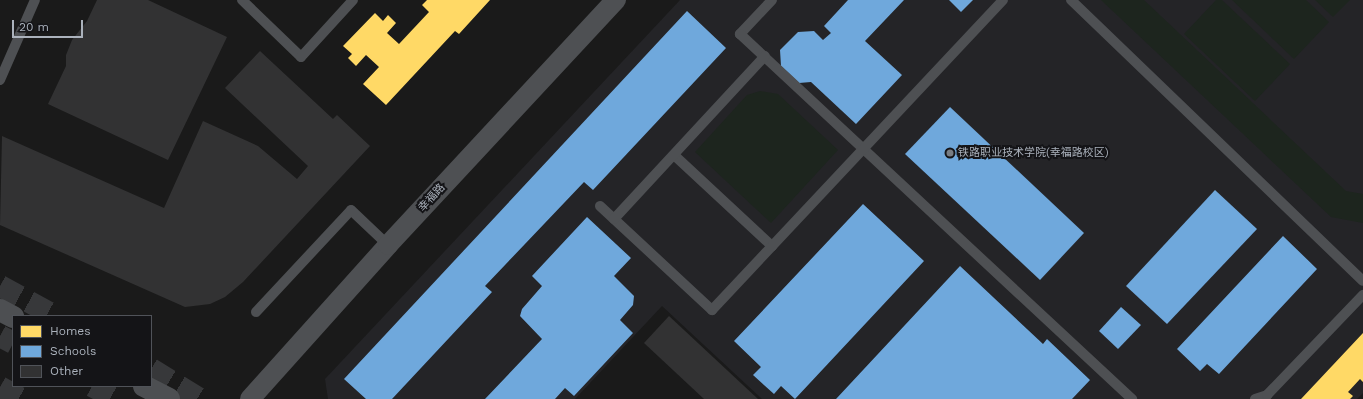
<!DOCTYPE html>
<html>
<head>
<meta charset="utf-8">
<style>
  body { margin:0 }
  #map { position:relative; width:1363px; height:399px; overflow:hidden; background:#1a1a1a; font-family:"Work Sans","Noto Sans SC",sans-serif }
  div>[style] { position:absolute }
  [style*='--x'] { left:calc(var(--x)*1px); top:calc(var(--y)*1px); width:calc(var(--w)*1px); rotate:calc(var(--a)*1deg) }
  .built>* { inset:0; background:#242427 }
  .green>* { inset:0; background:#1d251e }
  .homes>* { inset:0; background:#ffd966 }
  .schools>* { inset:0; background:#6fa8dc }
  .building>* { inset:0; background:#323233 }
  .highway-tunnel>* { height:22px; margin-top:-11px; transform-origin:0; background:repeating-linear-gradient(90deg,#37383a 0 22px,transparent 0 33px) }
  .lane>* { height:10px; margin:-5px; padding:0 5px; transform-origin:5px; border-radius:5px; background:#4e5053 }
  .street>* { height:20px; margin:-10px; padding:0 10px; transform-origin:10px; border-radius:10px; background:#4e5053 }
  .secondary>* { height:22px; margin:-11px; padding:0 11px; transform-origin:11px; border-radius:11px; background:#4d4f52 }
  .dots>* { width:11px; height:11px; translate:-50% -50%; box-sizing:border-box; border:2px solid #141417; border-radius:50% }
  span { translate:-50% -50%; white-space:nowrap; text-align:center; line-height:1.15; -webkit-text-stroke:4px #141417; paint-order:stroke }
  .poi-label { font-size:11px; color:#abb2bc }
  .left { translate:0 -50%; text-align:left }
  .street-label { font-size:11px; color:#abb2bc }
  .legend { position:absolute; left:12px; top:315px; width:140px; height:72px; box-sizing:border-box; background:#141417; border:1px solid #505359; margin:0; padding:5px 7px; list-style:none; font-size:12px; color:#abb2bc }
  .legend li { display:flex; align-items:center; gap:8px; height:20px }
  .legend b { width:20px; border:1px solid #505359 }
  .scale { position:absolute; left:12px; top:20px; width:71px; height:18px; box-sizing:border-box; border:2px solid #abb2bc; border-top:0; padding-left:5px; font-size:12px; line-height:14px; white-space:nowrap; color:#abb2bc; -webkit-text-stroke:3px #141417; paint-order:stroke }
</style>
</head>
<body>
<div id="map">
  <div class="built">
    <i style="clip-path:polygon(680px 0,1363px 0,1363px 393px,1357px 399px,762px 399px,662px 306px,575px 399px,328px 399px,325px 379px)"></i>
  </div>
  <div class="green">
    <i style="clip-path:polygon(1101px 0,1144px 0,1346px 191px,1363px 194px,1363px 223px,1331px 217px)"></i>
    <i style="clip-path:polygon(1216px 0,1222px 0,1290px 64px,1255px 101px,1184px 34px)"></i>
    <i style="clip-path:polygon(1232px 0,1306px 0,1329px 22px,1294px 59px)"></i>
    <i style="clip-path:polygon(1315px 0,1350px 0,1333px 17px)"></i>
    <i style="clip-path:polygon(760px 91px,778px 94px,838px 150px,771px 223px,695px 152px,747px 95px)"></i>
  </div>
  <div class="homes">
    <i style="clip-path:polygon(427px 0,490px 0,459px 34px,455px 31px,386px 105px,363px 84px,379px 67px,366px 55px,356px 66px,348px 58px,352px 54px,343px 46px,375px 13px,383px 21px,388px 15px,396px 23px,387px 33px,399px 44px,429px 12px,422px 5px)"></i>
    <i style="clip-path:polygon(1363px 333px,1363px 382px,1360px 379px,1348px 392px,1353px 396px,1350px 399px,1301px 399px)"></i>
  </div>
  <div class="schools">
    <i style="clip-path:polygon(848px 0,904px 0,865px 41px,902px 75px,856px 124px,811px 82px,799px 83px,781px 66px,780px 50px,798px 32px,814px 31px,823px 40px,831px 33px,824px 26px)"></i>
    <i style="clip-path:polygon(949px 0,973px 0,961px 12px)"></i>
    <i style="clip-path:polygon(687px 11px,726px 48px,593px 190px,584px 182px,485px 286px,492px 292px,392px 399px,366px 399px,344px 379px)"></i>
    <i style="clip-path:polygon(950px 107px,1084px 233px,1040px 280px,905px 154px)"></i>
    <i style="clip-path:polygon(1215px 190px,1257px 229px,1167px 324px,1126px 286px)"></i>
    <i style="clip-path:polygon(863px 204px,924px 261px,795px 399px,781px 386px,774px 394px,753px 375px,761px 367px,734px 341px)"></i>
    <i style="clip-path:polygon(587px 217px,631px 258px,614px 276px,634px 296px,633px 305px,620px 320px,633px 333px,574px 396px,565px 388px,555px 399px,485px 399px,542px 339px,520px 316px,522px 309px,542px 286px,532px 276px)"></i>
    <i style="clip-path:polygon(1283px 236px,1317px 269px,1219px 374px,1207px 364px,1200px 371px,1177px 349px)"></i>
    <i style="clip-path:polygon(960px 266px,1043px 344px,1047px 339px,1090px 380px,1072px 399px,836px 399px)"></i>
    <i style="clip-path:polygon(1121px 307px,1141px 325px,1118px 349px,1099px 331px)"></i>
  </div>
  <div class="building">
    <i style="clip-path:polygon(97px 0,148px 0,227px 37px,168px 160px,48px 104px,66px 66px,66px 55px,72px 40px,87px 21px)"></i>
    <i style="clip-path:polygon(260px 51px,333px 119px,337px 115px,370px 146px,243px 282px,225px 297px,210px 304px,185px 307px,0 225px,2px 136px,164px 208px,203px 121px,258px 146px,297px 179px,308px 166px,225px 88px)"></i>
    <i style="clip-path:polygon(669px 316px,758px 399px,704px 399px,644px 343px)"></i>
  </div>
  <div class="highway-tunnel">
    <i style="--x:0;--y:286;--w:63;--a:28.6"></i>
    <i style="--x:0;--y:336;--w:15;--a:28"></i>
    <i style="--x:151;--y:369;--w:57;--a:31.5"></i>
    <i style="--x:92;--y:386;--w:27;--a:28"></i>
    <i style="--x:0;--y:387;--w:25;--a:29"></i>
  </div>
  <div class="lane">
    <i style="--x:242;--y:0;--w:82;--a:44"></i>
    <i style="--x:301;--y:57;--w:77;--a:-47.6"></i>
    <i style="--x:772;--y:0;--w:47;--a:133.3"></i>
    <i style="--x:740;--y:34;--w:536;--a:42.96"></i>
    <i style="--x:1071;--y:0;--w:405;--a:43.9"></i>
    <i style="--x:0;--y:80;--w:87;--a:-66.4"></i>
    <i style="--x:674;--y:155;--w:134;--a:42.9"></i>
    <i style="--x:600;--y:206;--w:153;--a:42.9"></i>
    <i style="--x:712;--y:310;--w:425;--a:-46.8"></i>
    <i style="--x:614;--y:219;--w:222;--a:-47.2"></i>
    <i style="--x:256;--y:312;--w:139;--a:-47"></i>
    <i style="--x:351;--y:210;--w:51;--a:43.4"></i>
    <i style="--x:1255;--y:399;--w:13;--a:-18"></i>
    <i style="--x:1267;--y:395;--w:139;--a:-46.2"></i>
  </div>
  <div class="street">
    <i style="--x:250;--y:399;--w:207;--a:-48.1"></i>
    <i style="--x:388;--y:245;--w:335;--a:-47.1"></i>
  </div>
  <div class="secondary">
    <i style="--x:0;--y:310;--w:15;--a:28"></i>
    <i style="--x:144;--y:386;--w:28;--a:27"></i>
  </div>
  <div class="dots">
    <i style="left:950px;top:153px;background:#787d83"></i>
  </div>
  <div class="poi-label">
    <span class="left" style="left:958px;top:153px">铁路职业技术学院(幸福路校区)</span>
  </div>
  <div class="street-label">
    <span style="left:432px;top:198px;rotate:-47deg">幸福路</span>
  </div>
  <ul class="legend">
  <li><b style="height:11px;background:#ffd966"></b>Homes</li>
  <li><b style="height:11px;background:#6fa8dc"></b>Schools</li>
  <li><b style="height:11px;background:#323233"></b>Other</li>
  </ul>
  <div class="scale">20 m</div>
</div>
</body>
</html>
